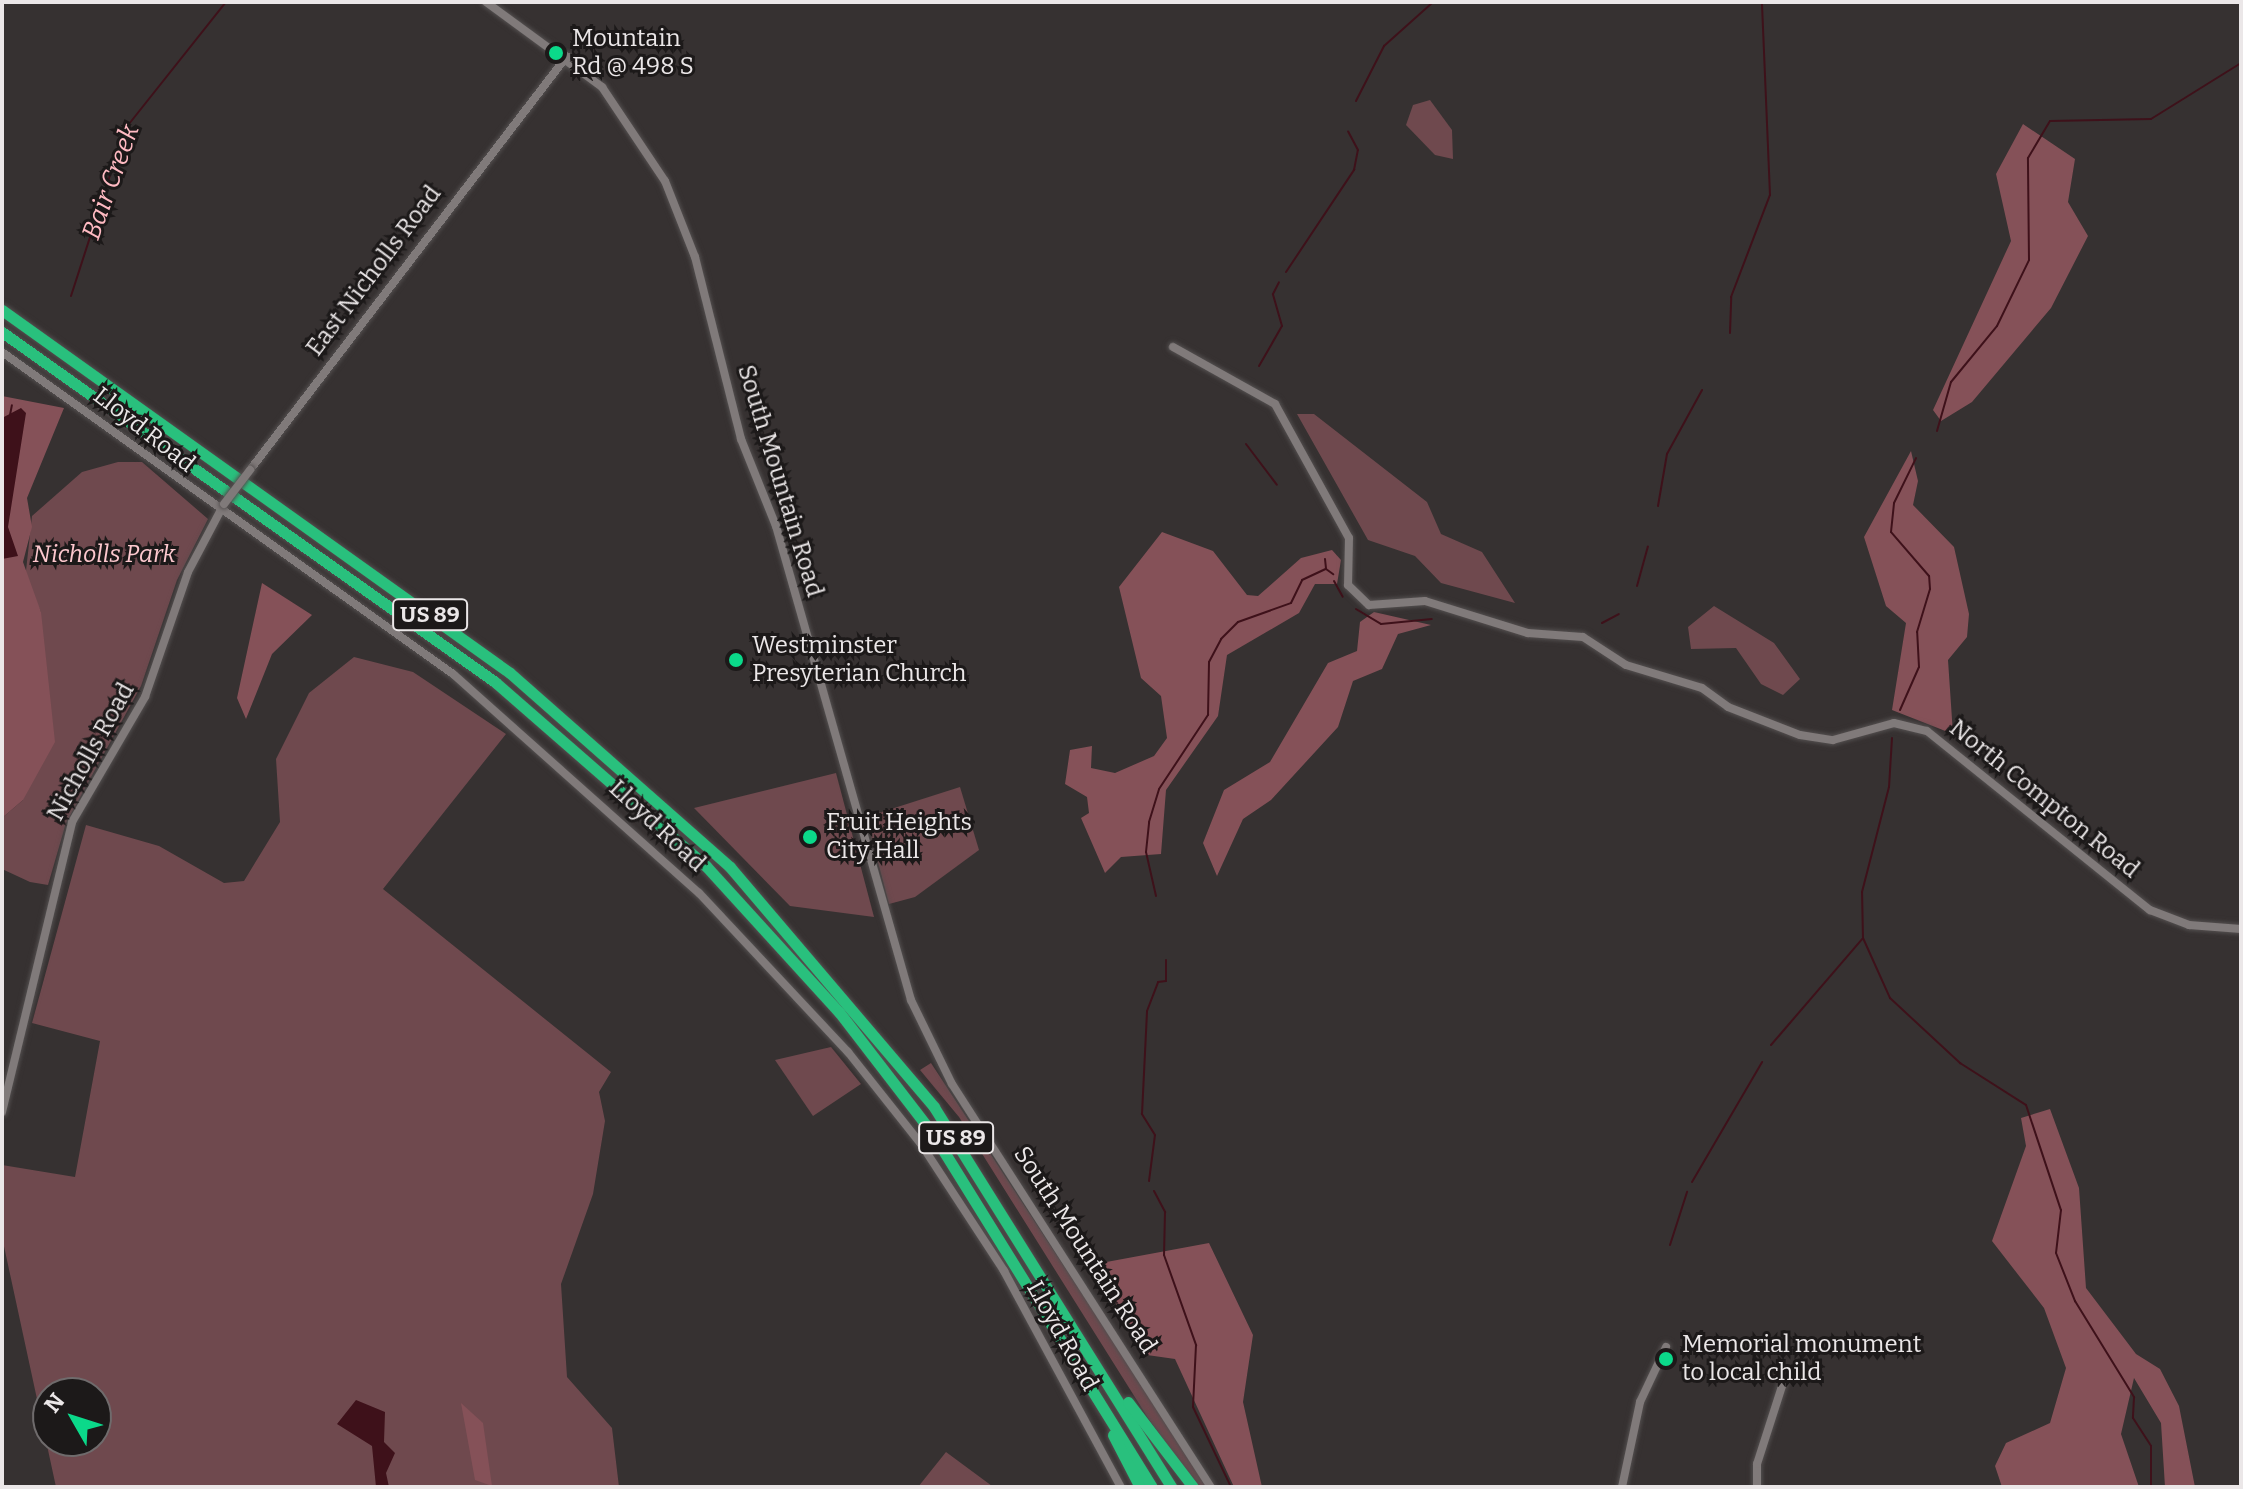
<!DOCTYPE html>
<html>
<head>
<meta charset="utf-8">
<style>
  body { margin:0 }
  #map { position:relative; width:2243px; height:1489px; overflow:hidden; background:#363131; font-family:Bitter,serif }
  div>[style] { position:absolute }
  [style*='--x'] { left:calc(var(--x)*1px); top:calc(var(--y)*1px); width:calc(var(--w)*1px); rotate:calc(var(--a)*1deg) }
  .green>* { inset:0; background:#6f494e }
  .forest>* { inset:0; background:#855158 }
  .water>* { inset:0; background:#3e111a }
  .stream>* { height:2px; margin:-1px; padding:0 1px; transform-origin:1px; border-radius:1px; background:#3e111a }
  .roads { filter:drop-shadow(0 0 2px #534f4f) drop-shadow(0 0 2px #534f4f) }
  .minor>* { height:8px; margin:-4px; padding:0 4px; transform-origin:4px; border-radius:4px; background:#807a7a }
  .highway>* { height:11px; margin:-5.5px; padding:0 5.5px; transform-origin:5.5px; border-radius:5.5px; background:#29c07d }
  .bridges { filter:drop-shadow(0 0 2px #534f4f) drop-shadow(0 0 2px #534f4f) }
  .minor-bridge>* { height:8px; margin:-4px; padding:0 4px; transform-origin:4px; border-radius:4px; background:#807a7a }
  .dots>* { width:22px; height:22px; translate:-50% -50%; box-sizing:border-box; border:4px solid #1c1919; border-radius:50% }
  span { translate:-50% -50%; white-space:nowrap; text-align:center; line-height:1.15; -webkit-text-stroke:6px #1c1919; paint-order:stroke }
  .shield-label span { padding:2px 6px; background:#1c1919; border:2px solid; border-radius:6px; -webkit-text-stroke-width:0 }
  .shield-label { font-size:22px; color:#ebe7e8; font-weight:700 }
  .poi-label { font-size:24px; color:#ebe7e8 }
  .left { translate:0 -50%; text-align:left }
  .street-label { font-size:24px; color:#ebe7e8 }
  .park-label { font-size:24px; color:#fdc8ce; font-style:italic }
  .water-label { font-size:26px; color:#ffbac2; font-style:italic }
  .frame { position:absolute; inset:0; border:4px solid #ebe7e8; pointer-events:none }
  .north { position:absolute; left:32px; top:1377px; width:80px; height:80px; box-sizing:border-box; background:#1c1919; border:2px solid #6f6b6c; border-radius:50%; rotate:309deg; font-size:22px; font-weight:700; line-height:32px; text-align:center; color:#ebe7e8 }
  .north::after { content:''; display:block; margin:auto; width:28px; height:36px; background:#0bd98a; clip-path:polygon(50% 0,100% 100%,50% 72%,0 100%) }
</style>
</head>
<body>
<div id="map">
  <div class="green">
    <i style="clip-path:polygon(1430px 100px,1452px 130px,1453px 159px,1435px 155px,1406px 125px,1413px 105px)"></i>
    <i style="clip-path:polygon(1297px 414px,1314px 414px,1427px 502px,1441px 534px,1482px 552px,1515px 603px,1441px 583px,1415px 556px,1368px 540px)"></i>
    <i style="clip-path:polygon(118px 462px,142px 462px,208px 519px,177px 580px,141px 686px,66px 823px,48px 885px,30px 882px,2px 869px,2px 818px,23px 800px,41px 612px,25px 580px,32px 516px,82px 472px)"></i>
    <i style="clip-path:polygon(1714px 606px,1774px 643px,1800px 679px,1783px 695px,1761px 684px,1736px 648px,1691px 649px,1688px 627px)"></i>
    <i style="clip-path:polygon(evenodd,354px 657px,413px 672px,506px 734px,383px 889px,611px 1072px,599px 1092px,605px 1121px,593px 1194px,561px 1284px,567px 1377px,612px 1428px,619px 1487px,56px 1487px,2px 1237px,2px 1165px,75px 1177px,100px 1041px,32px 1023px,86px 825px,159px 846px,224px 883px,244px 881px,280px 822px,276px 759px,309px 693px,354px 657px,48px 1393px,96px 1393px,96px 1441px,48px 1441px,48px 1393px)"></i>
    <i style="clip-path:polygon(836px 773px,874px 917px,790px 906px,694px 808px)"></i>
    <i style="clip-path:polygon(960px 787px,979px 850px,915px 897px,889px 904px,866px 817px)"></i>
    <i style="clip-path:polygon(831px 1047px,861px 1084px,813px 1116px,775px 1060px)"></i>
    <i style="clip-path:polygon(931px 1063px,1175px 1436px,1206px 1487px,1198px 1487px,1148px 1418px,959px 1117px,920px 1070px)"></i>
    <i style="clip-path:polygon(946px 1452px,992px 1486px,995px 1487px,918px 1487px)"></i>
  </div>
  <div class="forest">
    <i style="clip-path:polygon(2023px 124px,2075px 159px,2068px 202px,2088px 236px,2051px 308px,1972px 402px,1941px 421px,1933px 410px,2011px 241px,1996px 174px)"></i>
    <i style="clip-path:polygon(2px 396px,64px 408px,27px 498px,32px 527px,23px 562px,41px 612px,55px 742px,23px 800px,2px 818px)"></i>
    <i style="clip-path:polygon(1911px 451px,1918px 481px,1913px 505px,1954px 547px,1969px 614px,1967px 637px,1948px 660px,1953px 734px,1892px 710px,1906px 623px,1886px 606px,1864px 537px)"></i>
    <i style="clip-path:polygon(1162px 532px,1213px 551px,1247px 595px,1258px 596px,1301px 558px,1332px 550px,1341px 560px,1337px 584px,1315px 584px,1299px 613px,1227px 655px,1218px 716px,1166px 790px,1161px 854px,1121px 857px,1105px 873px,1081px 818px,1089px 813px,1087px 797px,1065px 784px,1070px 750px,1092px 746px,1091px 768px,1115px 773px,1154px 756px,1167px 738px,1161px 696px,1141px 678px,1119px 587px)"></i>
    <i style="clip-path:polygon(262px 583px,312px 615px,272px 654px,246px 719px,237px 698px)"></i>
    <i style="clip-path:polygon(1374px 612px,1431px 625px,1398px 634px,1382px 669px,1353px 681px,1338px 727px,1271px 800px,1243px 819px,1217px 876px,1203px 843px,1224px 790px,1270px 762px,1328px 663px,1357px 651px,1360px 622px)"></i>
    <i style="clip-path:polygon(2050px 1109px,2079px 1188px,2086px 1288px,2136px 1354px,2160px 1369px,2179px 1406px,2195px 1487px,2165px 1487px,2161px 1423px,2134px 1378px,2121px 1434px,2139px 1487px,2002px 1487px,1995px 1466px,2006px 1443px,2050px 1423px,2066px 1368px,2044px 1308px,1992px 1241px,2026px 1146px,2021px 1118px)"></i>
    <i style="clip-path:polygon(1209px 1243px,1253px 1335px,1243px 1402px,1262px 1487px,1234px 1487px,1175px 1359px,1147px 1355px,1101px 1279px,1101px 1263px)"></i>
    <i style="clip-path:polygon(461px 1403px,483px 1423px,492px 1486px,475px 1480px)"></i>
  </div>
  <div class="water">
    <i style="clip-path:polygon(21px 408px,26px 413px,8px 527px,18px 556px,2px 559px,2px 418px)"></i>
    <i style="clip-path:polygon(356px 1400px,385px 1412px,384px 1442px,395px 1453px,386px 1473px,389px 1487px,376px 1487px,372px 1446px,337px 1424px)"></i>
  </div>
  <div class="stream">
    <i style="--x:1356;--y:101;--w:62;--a:-63"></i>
    <i style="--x:1384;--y:46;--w:66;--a:-41.9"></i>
    <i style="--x:1286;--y:272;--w:123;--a:-56.3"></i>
    <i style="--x:1354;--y:170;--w:20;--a:-79"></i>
    <i style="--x:1358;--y:150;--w:21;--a:-118"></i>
    <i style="--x:71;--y:296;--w:176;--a:-72.1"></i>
    <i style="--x:125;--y:129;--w:162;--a:-51.5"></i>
    <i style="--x:1730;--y:333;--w:36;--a:-88"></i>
    <i style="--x:1731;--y:297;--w:109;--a:-69.1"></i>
    <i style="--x:1770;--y:195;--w:193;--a:-92.4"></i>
    <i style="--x:1259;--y:366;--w:46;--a:-60.1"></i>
    <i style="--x:1282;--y:326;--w:33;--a:-106"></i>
    <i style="--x:1273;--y:294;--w:13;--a:-63"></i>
    <i style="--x:10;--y:415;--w:10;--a:-79"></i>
    <i style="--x:1937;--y:431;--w:51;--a:-74.1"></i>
    <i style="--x:1951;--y:382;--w:72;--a:-50.6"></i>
    <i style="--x:1997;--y:326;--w:73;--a:-64.1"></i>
    <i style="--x:2029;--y:260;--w:102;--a:-90.6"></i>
    <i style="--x:2028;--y:158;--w:43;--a:-59.3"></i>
    <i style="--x:2050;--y:121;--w:101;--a:-1.1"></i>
    <i style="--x:2151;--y:119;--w:106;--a:-31.9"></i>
    <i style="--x:1246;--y:444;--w:51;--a:52.9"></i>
    <i style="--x:1658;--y:506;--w:53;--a:-80.2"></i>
    <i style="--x:1667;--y:454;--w:73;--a:-61.3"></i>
    <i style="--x:1325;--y:559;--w:10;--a:84"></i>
    <i style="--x:1334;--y:581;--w:18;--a:61"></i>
    <i style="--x:1637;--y:586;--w:41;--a:-74.6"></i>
    <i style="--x:1356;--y:609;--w:29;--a:31"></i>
    <i style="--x:1381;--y:624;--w:51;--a:-5.6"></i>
    <i style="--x:1602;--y:623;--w:19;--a:-28"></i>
    <i style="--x:2;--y:689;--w:32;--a:90"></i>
    <i style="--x:1900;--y:710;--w:47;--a:-66.2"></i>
    <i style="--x:1919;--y:667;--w:35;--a:-93"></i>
    <i style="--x:1917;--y:632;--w:45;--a:-73.2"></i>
    <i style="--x:1930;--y:589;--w:13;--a:-94"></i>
    <i style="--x:1929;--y:576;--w:58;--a:-130.8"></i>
    <i style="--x:1891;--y:532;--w:29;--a:-84"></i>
    <i style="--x:1894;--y:503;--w:50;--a:-63.9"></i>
    <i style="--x:1156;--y:896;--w:45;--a:-102.8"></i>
    <i style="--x:1146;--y:852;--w:30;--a:-84"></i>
    <i style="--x:1149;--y:822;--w:34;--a:-73"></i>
    <i style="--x:1159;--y:789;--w:89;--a:-56.5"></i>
    <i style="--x:1208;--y:715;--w:53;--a:-88.9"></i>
    <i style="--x:1209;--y:662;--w:26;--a:-62"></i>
    <i style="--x:1221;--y:639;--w:24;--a:-45"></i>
    <i style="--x:1238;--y:622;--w:56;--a:-19.7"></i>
    <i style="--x:1291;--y:603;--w:25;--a:-64"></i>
    <i style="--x:1302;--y:580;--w:26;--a:-25"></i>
    <i style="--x:1326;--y:569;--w:9;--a:36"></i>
    <i style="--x:1863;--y:938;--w:66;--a:65.8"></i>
    <i style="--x:1890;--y:998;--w:96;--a:42.9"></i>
    <i style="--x:1960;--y:1063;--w:78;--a:32.5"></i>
    <i style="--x:2026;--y:1105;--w:111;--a:71.6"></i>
    <i style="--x:2061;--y:1210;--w:43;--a:96.6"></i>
    <i style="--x:2056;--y:1253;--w:52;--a:68.4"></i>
    <i style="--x:2075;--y:1301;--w:113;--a:58.4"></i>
    <i style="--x:2134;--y:1397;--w:21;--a:93"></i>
    <i style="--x:2133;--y:1418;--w:33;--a:57"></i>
    <i style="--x:2151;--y:1446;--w:41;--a:90"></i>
    <i style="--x:1771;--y:1045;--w:141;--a:-49.3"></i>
    <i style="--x:1863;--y:938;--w:46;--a:-91.2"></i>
    <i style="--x:1862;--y:892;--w:108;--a:-75.6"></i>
    <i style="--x:1889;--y:787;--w:49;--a:-86.5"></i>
    <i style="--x:1149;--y:1181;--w:46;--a:-82.6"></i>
    <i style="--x:1155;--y:1135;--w:25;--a:-122"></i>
    <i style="--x:1142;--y:1114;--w:103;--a:-87.2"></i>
    <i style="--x:1147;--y:1011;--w:31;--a:-69"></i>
    <i style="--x:1158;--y:982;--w:8;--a:-7"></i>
    <i style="--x:1166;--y:981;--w:21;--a:-90"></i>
    <i style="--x:1692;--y:1182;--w:139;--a:-59.7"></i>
    <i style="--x:1154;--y:1191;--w:24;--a:62"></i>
    <i style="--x:1165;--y:1212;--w:43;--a:91.3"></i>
    <i style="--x:1164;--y:1255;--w:96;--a:70.4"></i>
    <i style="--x:1196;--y:1345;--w:62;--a:92.8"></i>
    <i style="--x:1193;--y:1407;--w:89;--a:64.6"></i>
    <i style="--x:1670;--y:1245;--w:56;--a:-72.2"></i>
  </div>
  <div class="roads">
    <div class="minor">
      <i style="--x:486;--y:2;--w:144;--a:36.2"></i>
      <i style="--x:602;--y:87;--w:113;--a:56.2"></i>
      <i style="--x:665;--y:181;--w:82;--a:68.5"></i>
      <i style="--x:695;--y:257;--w:188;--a:75.8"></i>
      <i style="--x:741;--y:439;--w:94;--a:68.1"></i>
      <i style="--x:776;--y:526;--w:493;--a:74.1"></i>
      <i style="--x:911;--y:1000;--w:93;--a:64"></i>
      <i style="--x:952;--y:1084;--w:479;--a:57.3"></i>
      <i style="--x:1173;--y:347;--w:117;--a:29.2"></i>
      <i style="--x:1275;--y:404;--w:153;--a:61.1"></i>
      <i style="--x:1349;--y:538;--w:47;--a:91.2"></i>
      <i style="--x:1348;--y:585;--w:29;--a:44"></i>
      <i style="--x:1369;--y:605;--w:56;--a:-4.1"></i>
      <i style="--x:1425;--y:601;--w:108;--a:17.3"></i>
      <i style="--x:1528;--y:633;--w:55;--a:4.2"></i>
      <i style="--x:1583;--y:637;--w:51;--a:33.1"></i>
      <i style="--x:1626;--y:665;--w:79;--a:16.8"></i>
      <i style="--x:1702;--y:688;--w:32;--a:36"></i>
      <i style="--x:1728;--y:707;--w:77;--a:21.3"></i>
      <i style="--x:1800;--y:735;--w:33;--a:9"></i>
      <i style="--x:1833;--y:740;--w:63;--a:-15.6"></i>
      <i style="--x:1894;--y:723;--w:34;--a:14"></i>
      <i style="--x:1927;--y:731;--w:286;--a:38.8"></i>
      <i style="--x:2150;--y:910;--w:42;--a:21"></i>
      <i style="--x:2189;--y:925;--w:52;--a:4.4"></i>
      <i style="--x:2;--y:352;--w:554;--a:35.53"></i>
      <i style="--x:453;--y:674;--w:329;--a:41.7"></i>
      <i style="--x:699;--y:893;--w:218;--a:46.9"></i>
      <i style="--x:848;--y:1052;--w:117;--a:51.6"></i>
      <i style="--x:921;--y:1144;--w:152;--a:56.8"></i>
      <i style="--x:1004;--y:1271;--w:246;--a:61.6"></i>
      <i style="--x:250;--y:470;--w:521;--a:-52.56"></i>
      <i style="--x:2;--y:1112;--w:298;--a:-76.4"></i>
      <i style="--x:72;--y:822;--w:145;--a:-59.7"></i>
      <i style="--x:145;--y:697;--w:132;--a:-71"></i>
      <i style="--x:188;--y:572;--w:77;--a:-62.1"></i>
      <i style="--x:1622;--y:1487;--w:87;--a:-78"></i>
      <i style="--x:1640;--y:1402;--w:61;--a:-64.7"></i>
      <i style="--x:1757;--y:1487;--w:23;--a:-90"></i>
      <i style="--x:1757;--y:1464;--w:88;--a:-72.2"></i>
    </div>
    <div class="highway">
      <i style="--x:2;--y:310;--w:624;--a:35.55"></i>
      <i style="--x:510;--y:673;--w:293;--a:41.4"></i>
      <i style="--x:730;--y:867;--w:315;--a:49.6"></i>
      <i style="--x:934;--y:1107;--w:448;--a:58"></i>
      <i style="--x:2;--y:332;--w:605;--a:35.37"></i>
      <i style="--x:495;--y:682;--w:280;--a:41.1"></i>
      <i style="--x:706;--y:866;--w:197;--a:47.7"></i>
      <i style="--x:839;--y:1012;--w:154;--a:52.4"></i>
      <i style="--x:933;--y:1134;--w:415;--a:58.2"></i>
      <i style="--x:1128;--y:1402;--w:107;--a:52.6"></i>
      <i style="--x:1113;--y:1435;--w:59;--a:62.6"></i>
    </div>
  </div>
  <div class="bridges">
    <div class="minor-bridge">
      <i style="--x:224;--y:504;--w:43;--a:-52.6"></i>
    </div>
  </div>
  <div class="dots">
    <i style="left:556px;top:53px;background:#0bd98a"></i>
    <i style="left:736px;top:660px;background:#0bd98a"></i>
    <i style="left:810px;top:837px;background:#0bd98a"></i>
    <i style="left:1666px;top:1359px;background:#0bd98a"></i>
  </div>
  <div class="shield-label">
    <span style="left:430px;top:615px">US 89</span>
    <span style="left:956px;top:1138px">US 89</span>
  </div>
  <div class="poi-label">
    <span class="left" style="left:572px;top:53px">Mountain<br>Rd @ 498 S</span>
    <span class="left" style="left:752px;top:660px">Westminster<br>Presyterian Church</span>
    <span class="left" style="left:826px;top:837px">Fruit Heights<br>City Hall</span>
    <span class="left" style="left:1682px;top:1359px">Memorial monument<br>to local child</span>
  </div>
  <div class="street-label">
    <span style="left:374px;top:271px;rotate:-53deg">East Nicholls Road</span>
    <span style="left:144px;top:430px;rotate:38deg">Lloyd Road</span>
    <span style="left:780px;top:481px;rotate:73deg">South Mountain Road</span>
    <span style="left:91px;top:752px;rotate:-61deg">Nicholls Road</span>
    <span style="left:2044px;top:799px;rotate:39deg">North Compton Road</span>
    <span style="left:657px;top:826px;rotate:43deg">Lloyd Road</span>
    <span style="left:1085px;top:1250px;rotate:57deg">South Mountain Road</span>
    <span style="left:1062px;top:1336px;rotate:61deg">Lloyd Road</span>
  </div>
  <div class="park-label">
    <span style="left:104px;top:555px">Nicholls Park</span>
  </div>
  <div class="water-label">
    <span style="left:111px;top:182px;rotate:-70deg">Bair Creek</span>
  </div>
  <div class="frame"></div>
  <div class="north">N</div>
</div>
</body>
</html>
